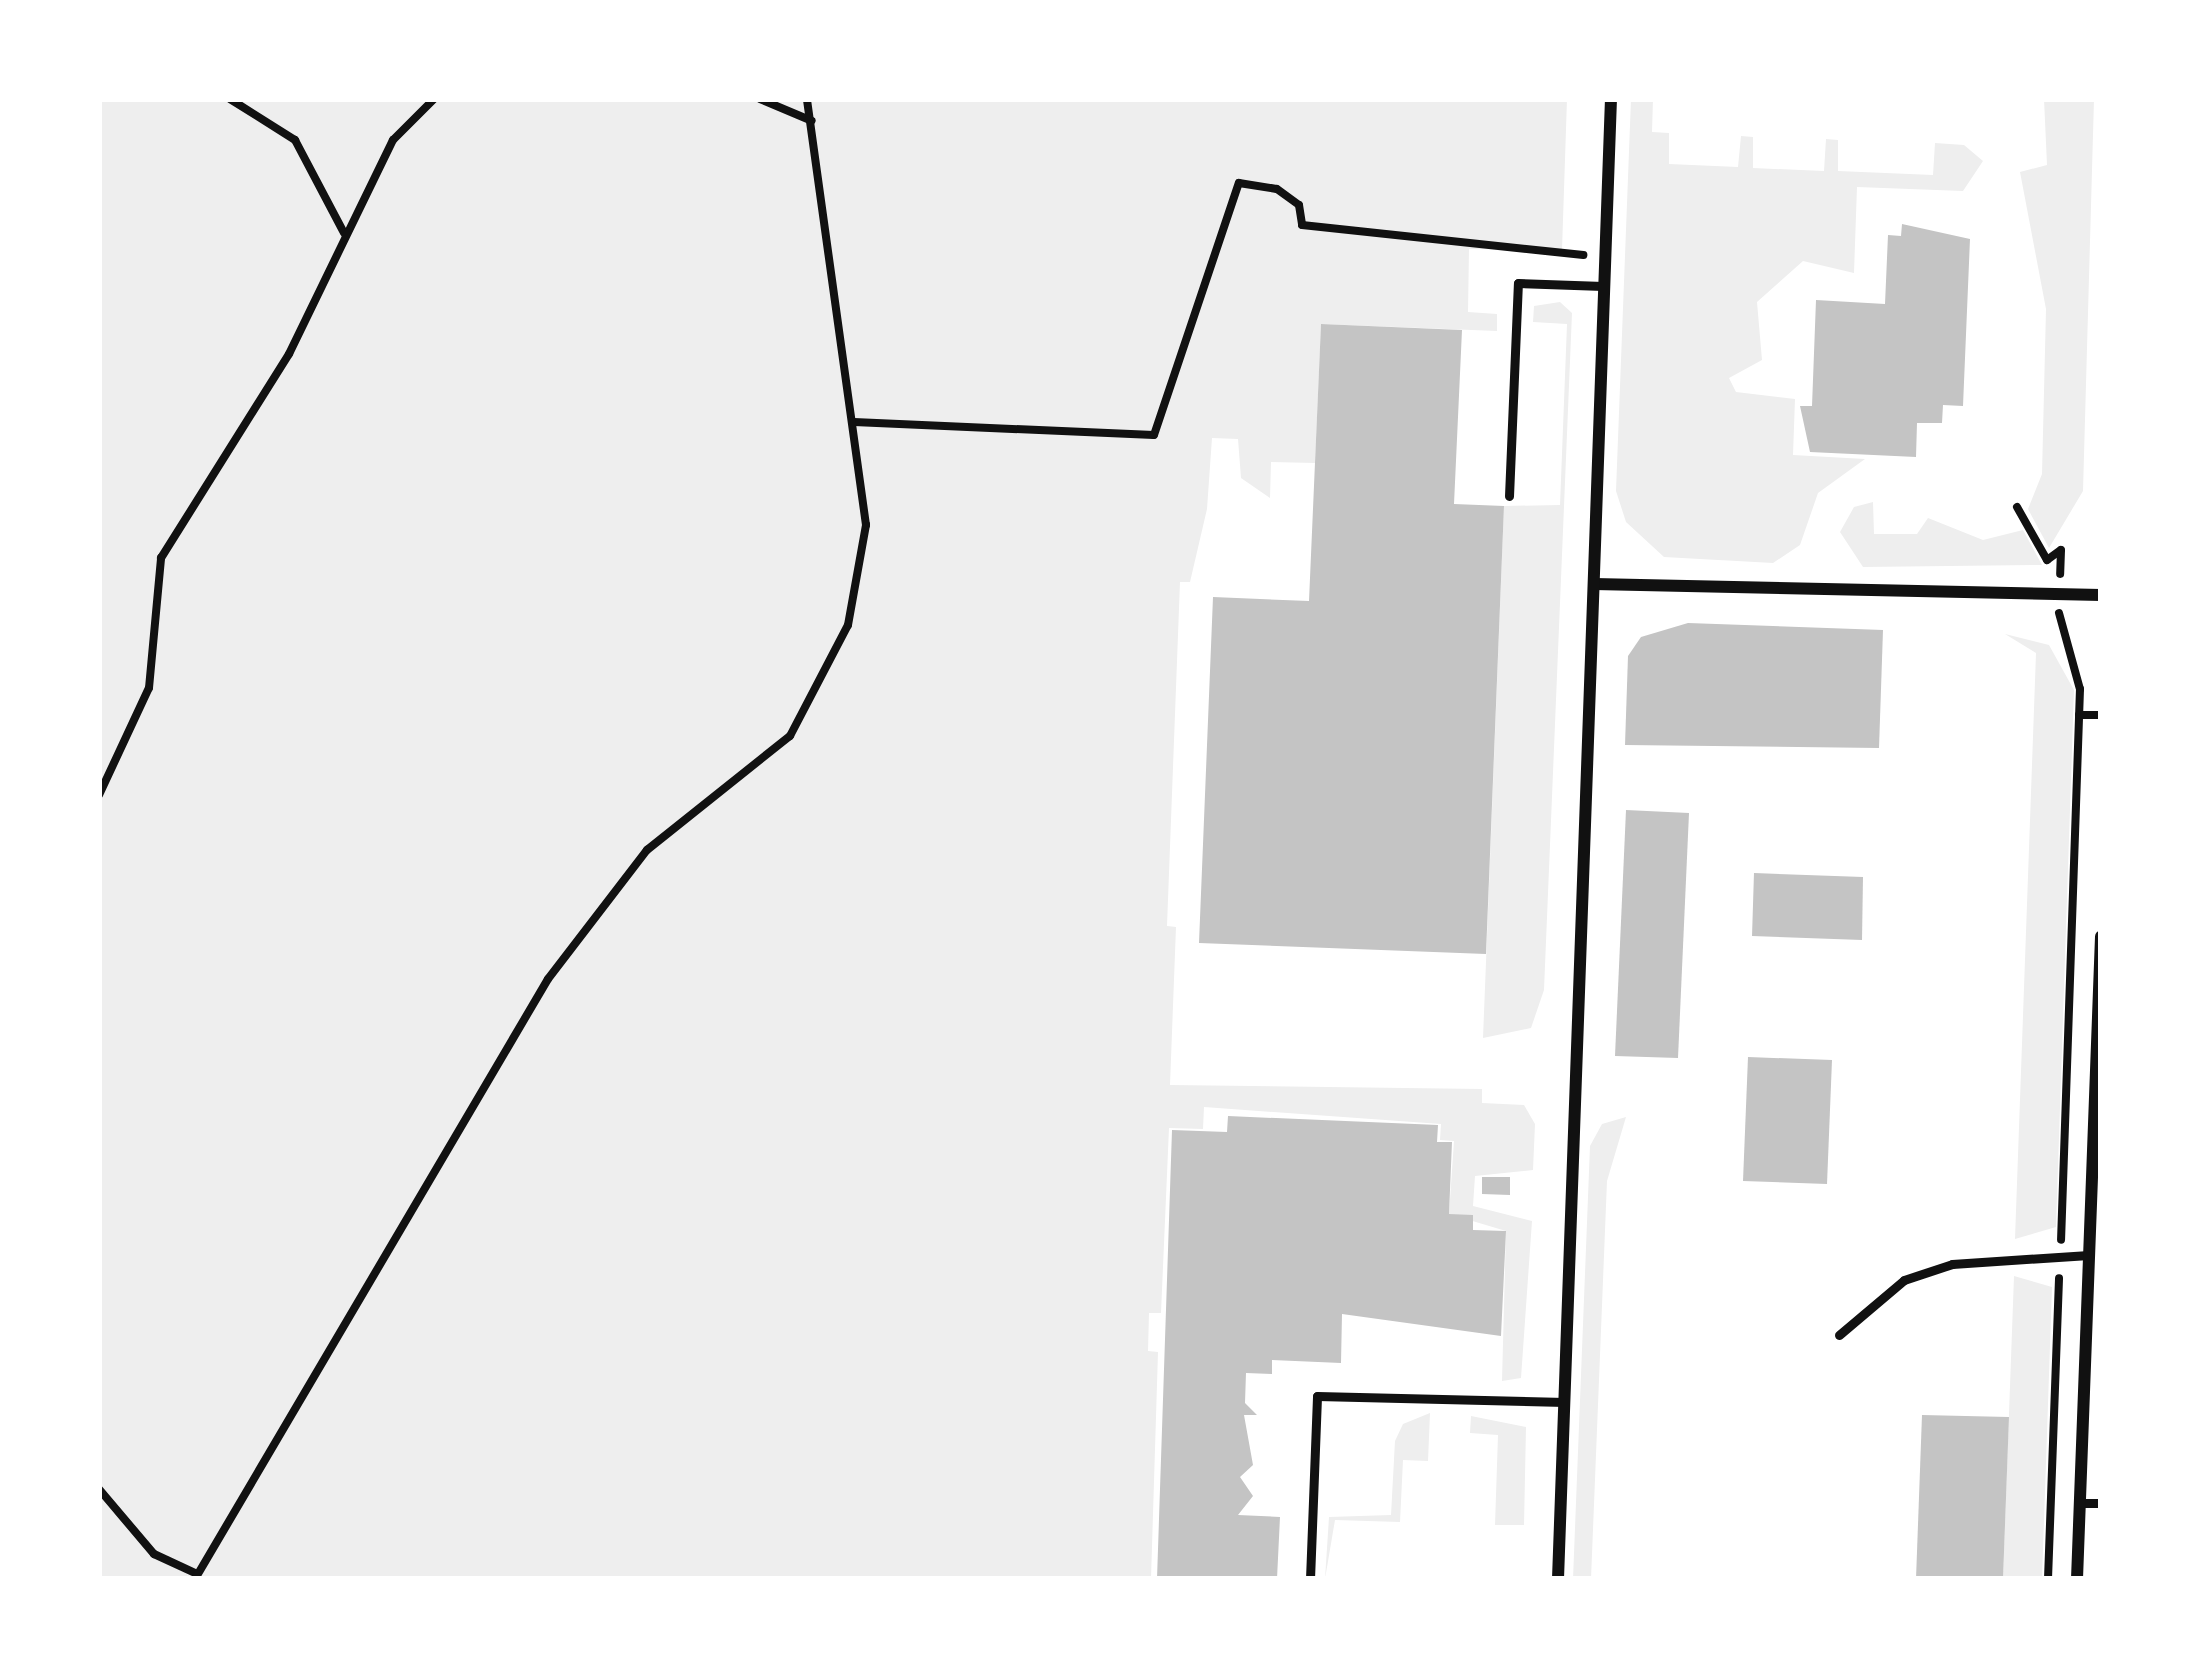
<!DOCTYPE html>
<html>
<head>
<meta charset="utf-8">
<style>
  body { margin:0 }
  #map { position:relative; width:2200px; height:1678px; overflow:hidden; background:#fff; font-family:Lora,serif }
  div>[style] { position:absolute }
  [style*='--x'] { left:calc(var(--x)*1px); top:calc(var(--y)*1px); width:calc(var(--w)*1px); rotate:calc(var(--a)*1deg) }
  .green>* { inset:0; background:#eee }
  .building>* { inset:0; background:#c4c4c4 }
  .path>* { height:8px; margin:-4px; padding:0 4px; transform-origin:4px; border-radius:4px; background:#111 }
  .service>* { height:9px; margin:-4.5px; padding:0 4.5px; transform-origin:4.5px; border-radius:4.5px; background:#111 }
  .minor>* { height:12px; margin:-6px; padding:0 6px; transform-origin:6px; border-radius:6px; background:#111 }
  span { translate:-50% -50%; white-space:nowrap; text-align:center; line-height:1.15; -webkit-text-stroke:9px #fff; paint-order:stroke }
  .frame { position:absolute; inset:0; border:102px solid #fff; pointer-events:none }
</style>
</head>
<body>
<div id="map">
  <div class="green">
    <i style="clip-path:polygon(99px 99px,1567px 99px,1562px 250px,1469px 249px,1468px 312px,1497px 314px,1497px 331px,1321px 324px,1315px 463px,1271px 462px,1270px 498px,1241px 478px,1238px 439px,1212px 438px,1207px 509px,1190px 582px,1180px 582px,1167px 926px,1176px 927px,1170px 1085px,1482px 1089px,1482px 1103px,1524px 1105px,1535px 1124px,1533px 1170px,1475px 1176px,1473px 1206px,1532px 1221px,1521px 1378px,1502px 1381px,1506px 1231px,1449px 1214px,1454px 1141px,1440px 1140px,1441px 1124px,1204px 1107px,1203px 1129px,1169px 1128px,1161px 1313px,1149px 1313px,1148px 1351px,1158px 1352px,1151px 1579px,99px 1579px)"></i>
    <i style="clip-path:polygon(1631px 99px,1653px 99px,1652px 132px,1669px 133px,1669px 164px,1738px 167px,1741px 136px,1753px 137px,1753px 168px,1824px 171px,1826px 139px,1838px 140px,1838px 171px,1933px 175px,1935px 143px,1964px 145px,1983px 161px,1963px 191px,1857px 187px,1854px 273px,1803px 261px,1757px 302px,1762px 360px,1729px 378px,1736px 392px,1795px 399px,1793px 455px,1865px 459px,1818px 493px,1800px 545px,1773px 563px,1664px 557px,1626px 522px,1616px 491px)"></i>
    <i style="clip-path:polygon(2044px 99px,2094px 99px,2083px 491px,2049px 548px,2028px 509px,2042px 474px,2046px 309px,2020px 172px,2047px 165px)"></i>
    <i style="clip-path:polygon(1560px 302px,1572px 313px,1544px 990px,1531px 1028px,1483px 1038px,1504px 506px,1560px 505px,1567px 324px,1533px 322px,1534px 306px)"></i>
    <i style="clip-path:polygon(1873px 502px,1874px 534px,1917px 534px,1928px 518px,1983px 540px,2023px 530px,2042px 565px,1863px 567px,1840px 532px,1854px 507px)"></i>
    <i style="clip-path:polygon(2005px 634px,2049px 645px,2074px 690px,2056px 1227px,2015px 1239px,2036px 653px)"></i>
    <i style="clip-path:polygon(1626px 1117px,1607px 1181px,1591px 1579px,1573px 1579px,1590px 1146px,1602px 1124px)"></i>
    <i style="clip-path:polygon(2014px 1276px,2052px 1287px,2042px 1579px,2003px 1579px)"></i>
    <i style="clip-path:polygon(1430px 1413px,1428px 1461px,1403px 1460px,1400px 1522px,1335px 1520px,1325px 1579px,1329px 1517px,1391px 1515px,1395px 1441px,1403px 1424px)"></i>
    <i style="clip-path:polygon(1471px 1416px,1526px 1427px,1524px 1525px,1495px 1525px,1498px 1435px,1470px 1433px)"></i>
  </div>
  <div class="building">
    <i style="clip-path:polygon(1902px 224px,1970px 239px,1963px 406px,1943px 405px,1942px 423px,1917px 423px,1916px 457px,1810px 452px,1800px 406px,1812px 406px,1816px 300px,1885px 304px,1888px 235px,1901px 236px)"></i>
    <i style="clip-path:polygon(1321px 324px,1462px 330px,1454px 504px,1504px 506px,1486px 954px,1199px 943px,1213px 597px,1309px 601px)"></i>
    <i style="clip-path:polygon(1688px 623px,1883px 630px,1879px 748px,1625px 745px,1628px 656px,1641px 637px)"></i>
    <i style="clip-path:polygon(1626px 810px,1689px 813px,1678px 1058px,1615px 1056px)"></i>
    <i style="clip-path:polygon(1754px 873px,1863px 877px,1862px 940px,1752px 936px)"></i>
    <i style="clip-path:polygon(1748px 1057px,1832px 1060px,1827px 1184px,1743px 1181px)"></i>
    <i style="clip-path:polygon(1228px 1116px,1438px 1125px,1437px 1142px,1452px 1142px,1449px 1214px,1473px 1215px,1473px 1230px,1506px 1231px,1501px 1336px,1342px 1314px,1341px 1363px,1272px 1360px,1272px 1374px,1246px 1373px,1245px 1403px,1257px 1415px,1244px 1415px,1253px 1465px,1240px 1477px,1253px 1496px,1238px 1515px,1280px 1517px,1277px 1579px,1157px 1579px,1172px 1130px,1227px 1132px)"></i>
    <i style="clip-path:polygon(1482px 1177px,1510px 1177px,1510px 1195px,1482px 1194px)"></i>
    <i style="clip-path:polygon(1922px 1415px,2009px 1417px,2003px 1579px,1916px 1579px)"></i>
  </div>
  <div class="path">
    <i style="--x:230;--y:99;--w:77;--a:32.2"></i>
    <i style="--x:295;--y:140;--w:105;--a:62.2"></i>
    <i style="--x:760;--y:99;--w:56;--a:22.9"></i>
    <i style="--x:854;--y:422;--w:300;--a:2.5"></i>
    <i style="--x:1154;--y:435;--w:266;--a:-71.4"></i>
    <i style="--x:1239;--y:183;--w:38;--a:9"></i>
    <i style="--x:1277;--y:189;--w:27;--a:36"></i>
    <i style="--x:1299;--y:205;--w:20;--a:81"></i>
    <i style="--x:1302;--y:225;--w:283;--a:6.1"></i>
    <i style="--x:2017;--y:507;--w:61;--a:60.5"></i>
    <i style="--x:2047;--y:560;--w:17;--a:-36"></i>
    <i style="--x:2061;--y:550;--w:24;--a:92"></i>
    <i style="--x:2059;--y:613;--w:79;--a:74.6"></i>
    <i style="--x:2080;--y:689;--w:551;--a:91.97"></i>
    <i style="--x:2079;--y:715;--w:22;--a:0"></i>
    <i style="--x:99;--y:795;--w:118;--a:-65"></i>
    <i style="--x:149;--y:688;--w:131;--a:-84.7"></i>
    <i style="--x:161;--y:558;--w:241;--a:-57.9"></i>
    <i style="--x:289;--y:354;--w:238;--a:-64.1"></i>
    <i style="--x:393;--y:140;--w:58;--a:-45"></i>
    <i style="--x:99;--y:1489;--w:85;--a:49.8"></i>
    <i style="--x:154;--y:1554;--w:45;--a:24.9"></i>
    <i style="--x:195;--y:1579;--w:696;--a:-59.53"></i>
    <i style="--x:548;--y:979;--w:163;--a:-52.5"></i>
    <i style="--x:647;--y:850;--w:183;--a:-38.6"></i>
    <i style="--x:790;--y:736;--w:125;--a:-62.4"></i>
    <i style="--x:848;--y:625;--w:102;--a:-79.8"></i>
    <i style="--x:866;--y:525;--w:430;--a:-97.9"></i>
    <i style="--x:2048;--y:1579;--w:301;--a:-87.9"></i>
  </div>
  <div class="service">
    <i style="--x:1509;--y:496;--w:213;--a:-87.6"></i>
    <i style="--x:1518;--y:283;--w:85;--a:2"></i>
    <i style="--x:1839;--y:1335;--w:85;--a:-40.2"></i>
    <i style="--x:1904;--y:1280;--w:51;--a:-18.4"></i>
    <i style="--x:1952;--y:1264;--w:137;--a:-3.8"></i>
    <i style="--x:2080;--y:1503;--w:21;--a:0"></i>
    <i style="--x:1310;--y:1579;--w:183;--a:-87.8"></i>
    <i style="--x:1317;--y:1396;--w:248;--a:1.4"></i>
  </div>
  <div class="minor">
    <i style="--x:1594;--y:584;--w:507;--a:1.24"></i>
    <i style="--x:1558;--y:1579;--w:1481;--a:-87.95"></i>
    <i style="--x:2077;--y:1579;--w:643;--a:-87.86"></i>
  </div>
  <div class="frame"></div>
</div>
</body>
</html>
